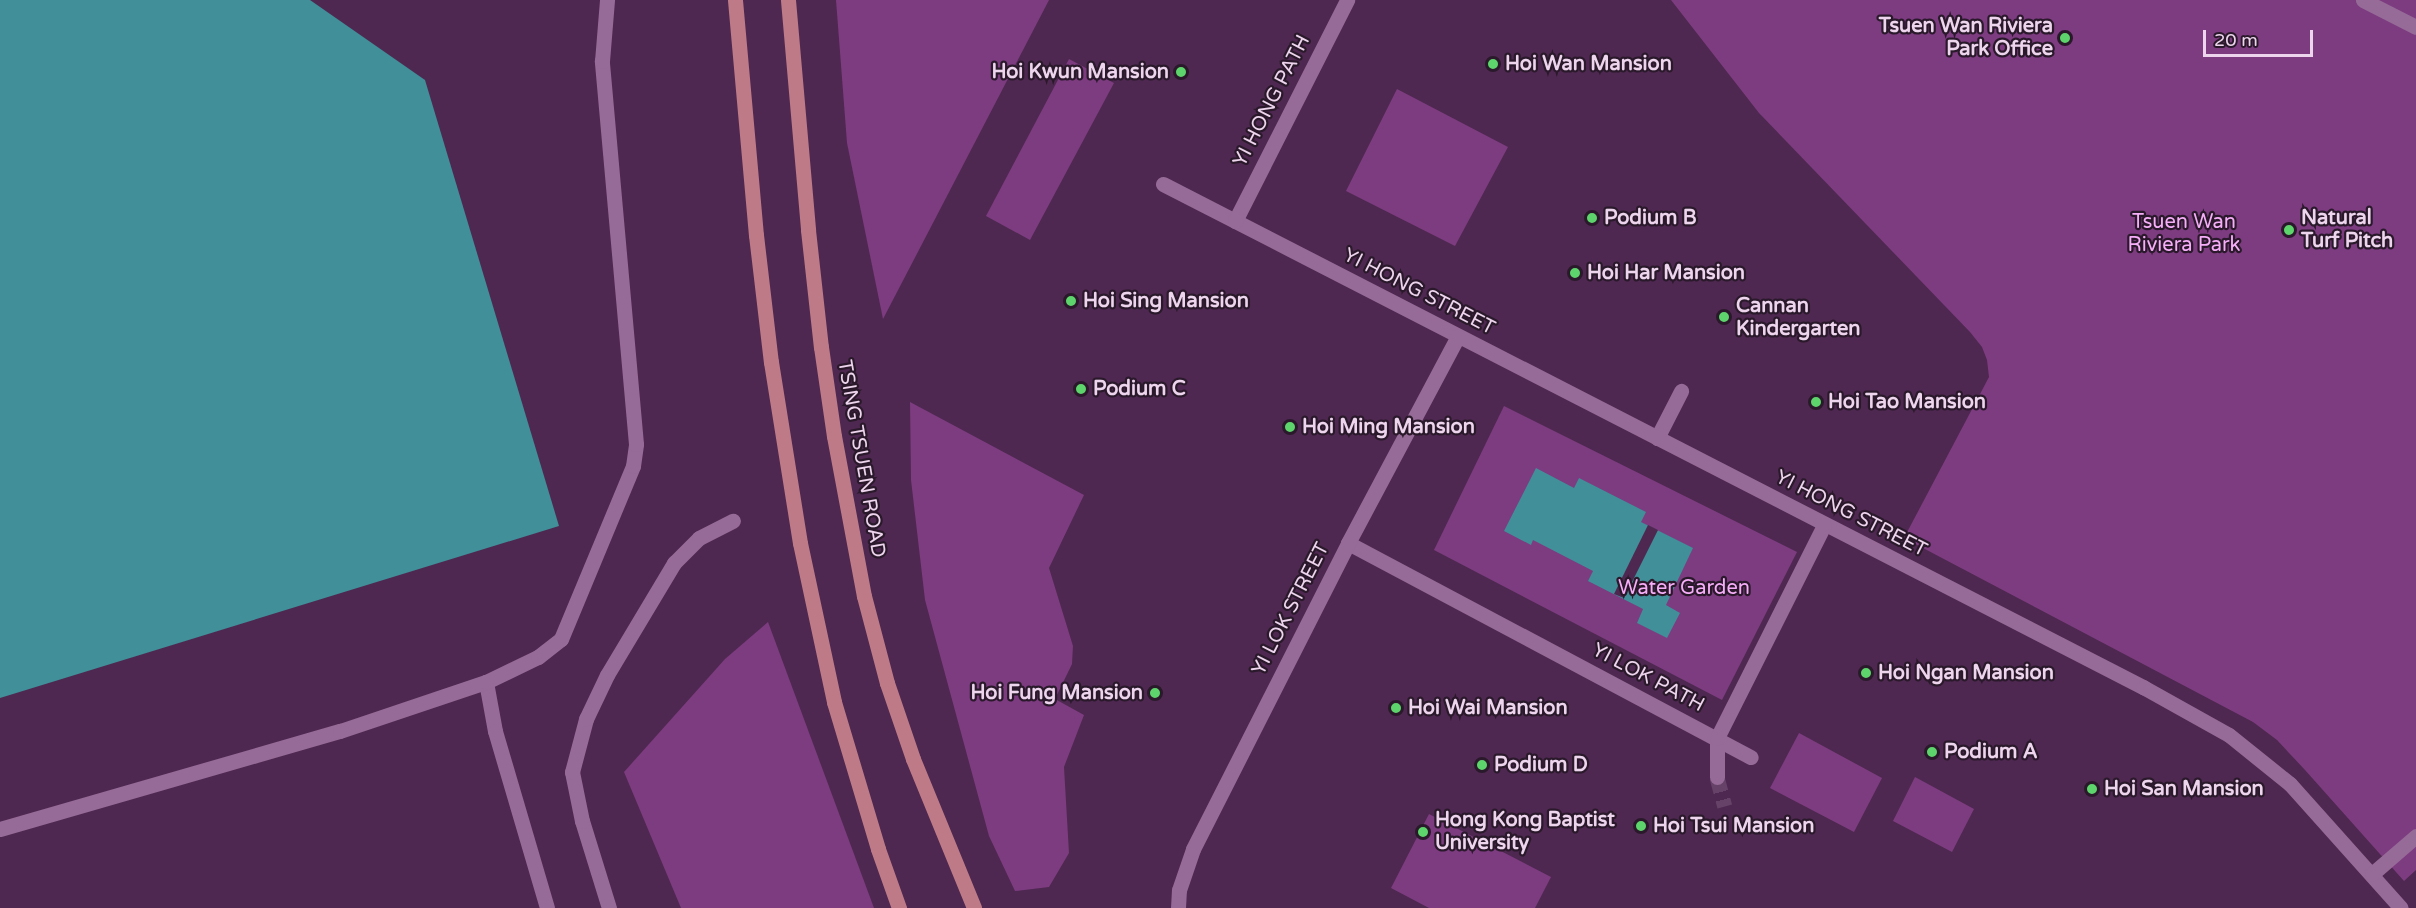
<!DOCTYPE html>
<html>
<head>
<meta charset="utf-8">
<style>
  body { margin:0 }
  #map { position:relative; width:2416px; height:908px; overflow:hidden; background:#4e2850; font-family:"Varela Round",sans-serif }
  div>[style] { position:absolute }
  [style*='--x'] { left:calc(var(--x)*1px); top:calc(var(--y)*1px); width:calc(var(--w)*1px); rotate:calc(var(--a)*1deg) }
  .green>* { inset:0; background:#7d3b80 }
  .water>* { inset:0; background:#408f99 }
  .pier>* { inset:0; background:#4e2850 }
  .minor-tunnel>* { height:15px; margin-top:-7.5px; transform-origin:0; background:repeating-linear-gradient(90deg,#664268 0 15px,transparent 0 23px) }
  .minor>* { height:15px; margin:-7.5px; padding:0 7.5px; transform-origin:7.5px; border-radius:7.5px; background:#966b97 }
  .major>* { height:15px; margin:-7.5px; padding:0 7.5px; transform-origin:7.5px; border-radius:7.5px; background:#be7b87 }
  .dots>* { width:16px; height:16px; translate:-50% -50%; box-sizing:border-box; border:3px solid #2a192b; border-radius:50% }
  span { translate:-50% -50%; white-space:nowrap; text-align:center; line-height:1.15; -webkit-text-stroke:4.5px #2a192b; paint-order:stroke }
  .poi-label { font-size:20px; color:#edd5ed; font-weight:700 }
  .right { translate:-100% -50%; text-align:right }
  .left { translate:0 -50%; text-align:left }
  .street-label { font-size:20px; color:#edd5ed }
  .park-label { font-size:20px; color:#f7aef9 }
  .scale { position:absolute; left:2203px; top:30px; width:110px; height:27px; box-sizing:border-box; border:3px solid #edd5ed; border-top:0; padding-left:8px; font-size:18px; line-height:21px; white-space:nowrap; color:#edd5ed; -webkit-text-stroke:4px #2a192b; paint-order:stroke }
</style>
</head>
<body>
<div id="map">
  <div class="green">
    <i style="clip-path:polygon(836px 0,1049px 0,883px 319px,847px 143px)"></i>
    <i style="clip-path:polygon(1671px 0,2416px 0,2416px 870px,2404px 881px,2305px 770px,2277px 740px,2253px 722px,1904px 538px,1989px 377px,1987px 360px,1982px 347px,1970px 332px,1759px 113px)"></i>
    <i style="clip-path:polygon(1069px 59px,1114px 83px,1030px 240px,986px 216px)"></i>
    <i style="clip-path:polygon(1397px 89px,1508px 147px,1455px 246px,1346px 191px)"></i>
    <i style="clip-path:polygon(910px 402px,1084px 495px,1049px 568px,1073px 646px,1072px 664px,1055px 699px,1084px 715px,1064px 767px,1069px 853px,1049px 887px,1015px 891px,989px 836px,925px 600px,911px 480px)"></i>
    <i style="clip-path:polygon(1504px 406px,1797px 552px,1722px 700px,1434px 550px)"></i>
    <i style="clip-path:polygon(768px 622px,874px 908px,681px 908px,624px 772px,725px 659px)"></i>
    <i style="clip-path:polygon(1799px 733px,1882px 778px,1854px 832px,1770px 788px)"></i>
    <i style="clip-path:polygon(1915px 777px,1974px 809px,1952px 852px,1893px 821px)"></i>
    <i style="clip-path:polygon(1429px 814px,1551px 877px,1535px 908px,1429px 908px,1391px 888px)"></i>
  </div>
  <div class="water">
    <i style="clip-path:polygon(0 0,310px 0,425px 80px,559px 526px,0 698px)"></i>
    <i style="clip-path:polygon(1536px 468px,1574px 488px,1579px 478px,1646px 512px,1641px 522px,1693px 548px,1666px 605px,1680px 613px,1667px 638px,1637px 623px,1643px 609px,1588px 581px,1593px 571px,1533px 540px,1531px 545px,1504px 531px)"></i>
  </div>
  <div class="pier">
    <i style="clip-path:polygon(1648px 525px,1658px 530px,1624px 598px,1614px 594px)"></i>
  </div>
  <div class="minor-tunnel">
    <i style="--x:1717;--y:777;--w:30;--a:75"></i>
  </div>
  <div class="minor">
    <i style="--x:2363;--y:0;--w:59;--a:27"></i>
    <i style="--x:1163;--y:184;--w:1102;--a:27.17"></i>
    <i style="--x:2143;--y:687;--w:98;--a:29.2"></i>
    <i style="--x:2229;--y:735;--w:78;--a:38.8"></i>
    <i style="--x:2290;--y:784;--w:166;--a:48.2"></i>
    <i style="--x:1235;--y:221;--w:248;--a:-63.1"></i>
    <i style="--x:1657;--y:438;--w:53;--a:-62.9"></i>
    <i style="--x:1348;--y:543;--w:456;--a:28"></i>
    <i style="--x:486;--y:682;--w:50;--a:79.6"></i>
    <i style="--x:495;--y:731;--w:184;--a:73.6"></i>
    <i style="--x:1717;--y:777;--w:39;--a:-90"></i>
    <i style="--x:1717;--y:738;--w:238;--a:-63.3"></i>
    <i style="--x:0;--y:829;--w:354;--a:-16.1"></i>
    <i style="--x:340;--y:731;--w:154;--a:-18.6"></i>
    <i style="--x:486;--y:682;--w:58;--a:-25.7"></i>
    <i style="--x:538;--y:657;--w:29;--a:-38"></i>
    <i style="--x:561;--y:639;--w:187;--a:-67.4"></i>
    <i style="--x:633;--y:466;--w:22;--a:-82"></i>
    <i style="--x:636;--y:444;--w:385;--a:-95.1"></i>
    <i style="--x:602;--y:61;--w:61;--a:-85.3"></i>
    <i style="--x:2372;--y:874;--w:58;--a:-40.8"></i>
    <i style="--x:609;--y:908;--w:91;--a:-107.2"></i>
    <i style="--x:582;--y:821;--w:50;--a:-101.5"></i>
    <i style="--x:572;--y:772;--w:55;--a:-75.2"></i>
    <i style="--x:586;--y:719;--w:49;--a:-64.5"></i>
    <i style="--x:607;--y:675;--w:131;--a:-59.1"></i>
    <i style="--x:674;--y:563;--w:35;--a:-45"></i>
    <i style="--x:699;--y:538;--w:38;--a:-27"></i>
    <i style="--x:1178;--y:908;--w:18;--a:-87"></i>
    <i style="--x:1179;--y:890;--w:43;--a:-71.1"></i>
    <i style="--x:1193;--y:849;--w:343;--a:-63.1"></i>
    <i style="--x:1348;--y:543;--w:234;--a:-62"></i>
  </div>
  <div class="major">
    <i style="--x:735;--y:0;--w:236;--a:84.9"></i>
    <i style="--x:756;--y:235;--w:128;--a:83.3"></i>
    <i style="--x:771;--y:362;--w:183;--a:80.9"></i>
    <i style="--x:800;--y:543;--w:163;--a:77.9"></i>
    <i style="--x:834;--y:702;--w:153;--a:73.3"></i>
    <i style="--x:878;--y:849;--w:63;--a:70.4"></i>
    <i style="--x:788;--y:0;--w:231;--a:85"></i>
    <i style="--x:808;--y:230;--w:118;--a:83.7"></i>
    <i style="--x:821;--y:347;--w:90;--a:81.7"></i>
    <i style="--x:834;--y:436;--w:163;--a:79.4"></i>
    <i style="--x:864;--y:596;--w:90;--a:75.2"></i>
    <i style="--x:887;--y:683;--w:80;--a:71.1"></i>
    <i style="--x:913;--y:759;--w:161;--a:67.7"></i>
  </div>
  <div class="dots">
    <i style="left:2065px;top:38px;background:#5ed56c"></i>
    <i style="left:1493px;top:64px;background:#5ed56c"></i>
    <i style="left:1181px;top:72px;background:#5ed56c"></i>
    <i style="left:1592px;top:218px;background:#5ed56c"></i>
    <i style="left:2289px;top:230px;background:#5ed56c"></i>
    <i style="left:1575px;top:273px;background:#5ed56c"></i>
    <i style="left:1071px;top:301px;background:#5ed56c"></i>
    <i style="left:1724px;top:317px;background:#5ed56c"></i>
    <i style="left:1081px;top:389px;background:#5ed56c"></i>
    <i style="left:1816px;top:402px;background:#5ed56c"></i>
    <i style="left:1290px;top:427px;background:#5ed56c"></i>
    <i style="left:1866px;top:673px;background:#5ed56c"></i>
    <i style="left:1155px;top:693px;background:#5ed56c"></i>
    <i style="left:1396px;top:708px;background:#5ed56c"></i>
    <i style="left:1932px;top:752px;background:#5ed56c"></i>
    <i style="left:1482px;top:765px;background:#5ed56c"></i>
    <i style="left:2092px;top:789px;background:#5ed56c"></i>
    <i style="left:1641px;top:826px;background:#5ed56c"></i>
    <i style="left:1423px;top:832px;background:#5ed56c"></i>
  </div>
  <div class="poi-label">
    <span class="right" style="left:2053px;top:38px">Tsuen Wan Riviera<br>Park Office</span>
    <span class="left" style="left:1505px;top:64px">Hoi Wan Mansion</span>
    <span class="right" style="left:1169px;top:72px">Hoi Kwun Mansion</span>
    <span class="left" style="left:1604px;top:218px">Podium B</span>
    <span class="left" style="left:2301px;top:230px">Natural<br>Turf Pitch</span>
    <span class="left" style="left:1587px;top:273px">Hoi Har Mansion</span>
    <span class="left" style="left:1083px;top:301px">Hoi Sing Mansion</span>
    <span class="left" style="left:1736px;top:318px">Cannan<br>Kindergarten</span>
    <span class="left" style="left:1093px;top:389px">Podium C</span>
    <span class="left" style="left:1828px;top:402px">Hoi Tao Mansion</span>
    <span class="left" style="left:1302px;top:427px">Hoi Ming Mansion</span>
    <span class="left" style="left:1878px;top:673px">Hoi Ngan Mansion</span>
    <span class="right" style="left:1143px;top:693px">Hoi Fung Mansion</span>
    <span class="left" style="left:1408px;top:708px">Hoi Wai Mansion</span>
    <span class="left" style="left:1944px;top:752px">Podium A</span>
    <span class="left" style="left:1494px;top:765px">Podium D</span>
    <span class="left" style="left:2104px;top:789px">Hoi San Mansion</span>
    <span class="left" style="left:1435px;top:832px">Hong Kong Baptist<br>University</span>
    <span class="left" style="left:1653px;top:826px">Hoi Tsui Mansion</span>
  </div>
  <div class="street-label">
    <span style="left:1272px;top:101px;rotate:-63deg">YI HONG PATH</span>
    <span style="left:1419px;top:292px;rotate:27deg">YI HONG STREET</span>
    <span style="left:861px;top:459px;rotate:80deg">TSING TSUEN ROAD</span>
    <span style="left:1851px;top:514px;rotate:27deg">YI HONG STREET</span>
    <span style="left:1291px;top:609px;rotate:-63deg">YI LOK STREET</span>
    <span style="left:1648px;top:678px;rotate:28deg">YI LOK PATH</span>
  </div>
  <div class="park-label">
    <span style="left:2184px;top:234px">Tsuen Wan<br>Riviera Park</span>
    <span style="left:1684px;top:588px">Water Garden</span>
  </div>
  <div class="scale">20 m</div>
</div>
</body>
</html>
